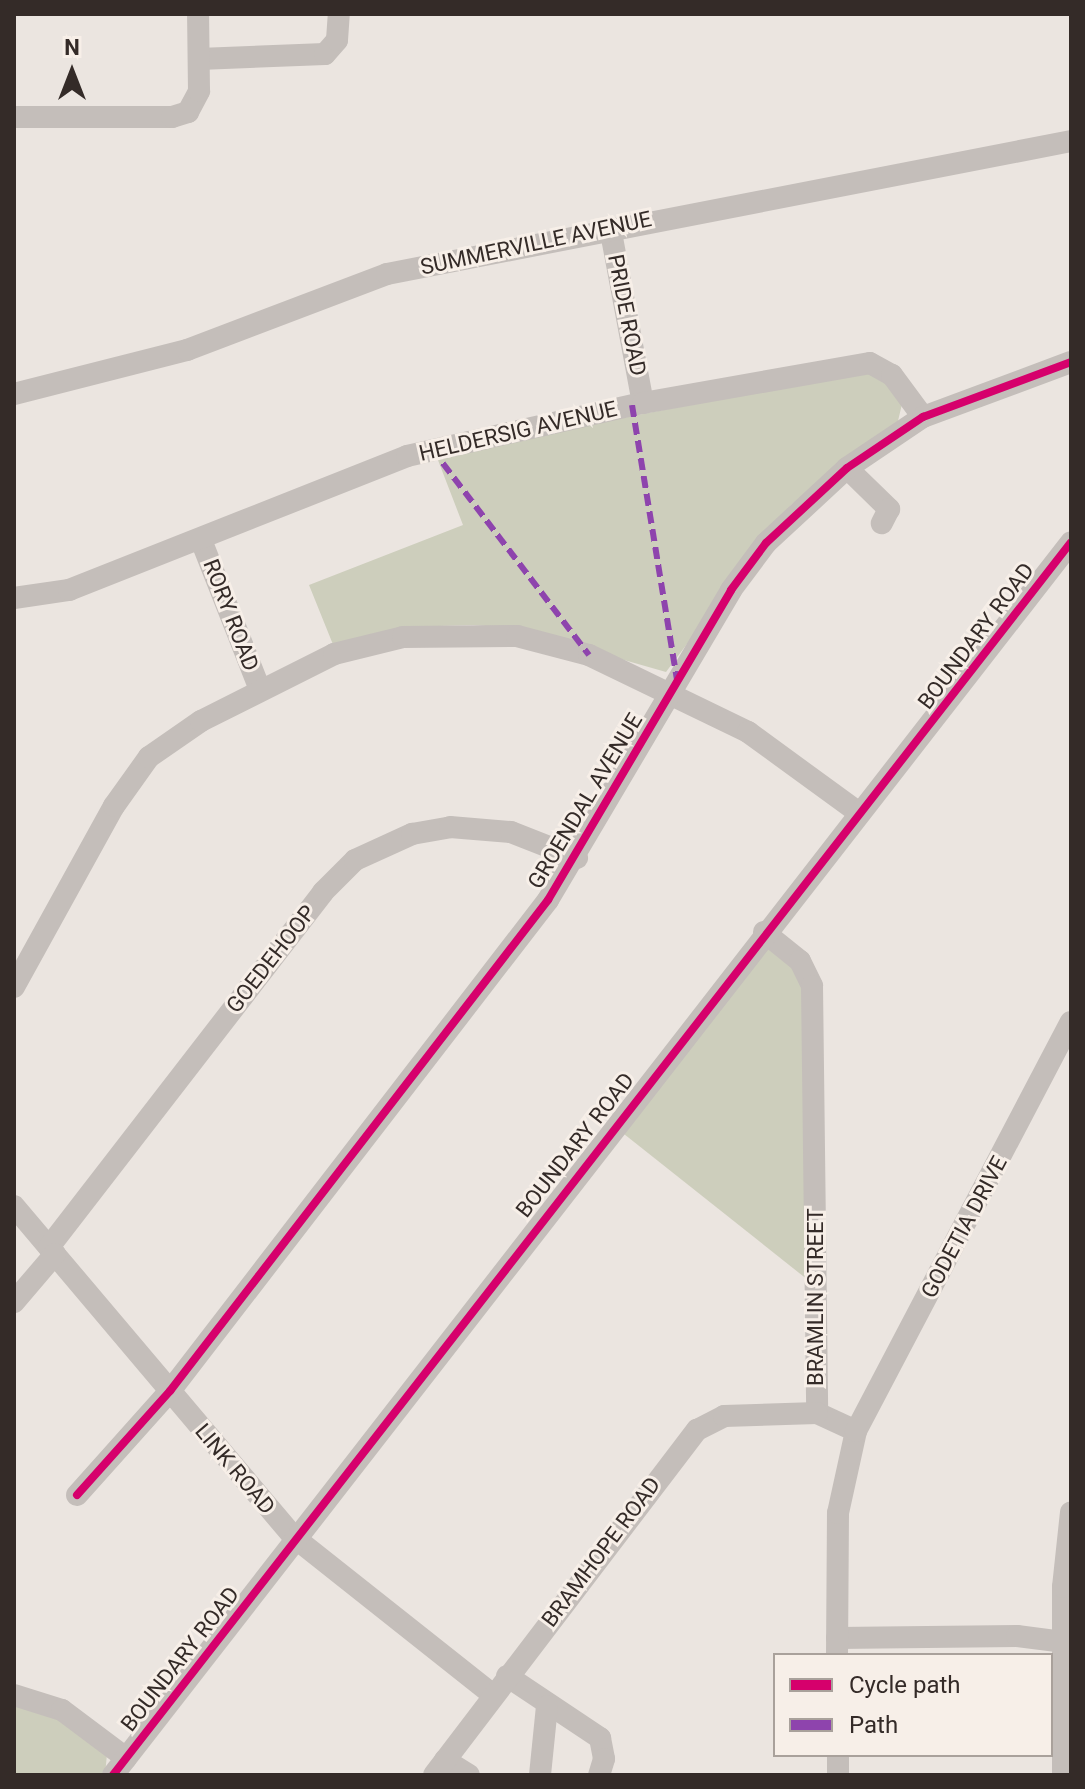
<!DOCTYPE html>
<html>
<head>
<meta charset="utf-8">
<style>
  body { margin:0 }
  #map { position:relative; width:1085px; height:1789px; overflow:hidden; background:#ebe5e0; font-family:Roboto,sans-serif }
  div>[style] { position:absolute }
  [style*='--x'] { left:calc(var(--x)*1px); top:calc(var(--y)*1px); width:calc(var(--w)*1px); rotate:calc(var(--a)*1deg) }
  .green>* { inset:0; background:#cdcebc }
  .minor>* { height:22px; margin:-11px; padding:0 11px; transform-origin:11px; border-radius:11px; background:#c4beba }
  .quiet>* { height:6px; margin-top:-3px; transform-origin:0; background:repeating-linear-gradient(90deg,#8e44ad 0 12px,transparent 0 18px) }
  .cycleway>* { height:8px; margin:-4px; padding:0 4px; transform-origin:4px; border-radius:4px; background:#d6006c }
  span { translate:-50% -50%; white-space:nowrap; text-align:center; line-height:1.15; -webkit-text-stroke:6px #f7efe8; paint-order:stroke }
  .street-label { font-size:22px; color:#342b28 }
  .frame { position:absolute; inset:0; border:16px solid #342b28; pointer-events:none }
  .legend { position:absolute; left:773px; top:1653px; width:280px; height:104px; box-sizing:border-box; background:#f7efe8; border:2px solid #a9a19b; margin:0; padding:10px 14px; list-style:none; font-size:24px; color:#342b28 }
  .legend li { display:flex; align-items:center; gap:16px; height:40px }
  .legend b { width:40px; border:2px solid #a9a19b }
  .north { position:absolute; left:32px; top:32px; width:80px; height:80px; -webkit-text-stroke:6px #f7efe8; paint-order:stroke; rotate:0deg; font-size:22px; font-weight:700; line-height:32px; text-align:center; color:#342b28 }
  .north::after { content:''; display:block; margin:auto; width:28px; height:36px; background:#342b28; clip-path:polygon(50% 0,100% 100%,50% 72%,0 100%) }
</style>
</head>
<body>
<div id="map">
  <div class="green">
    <i style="clip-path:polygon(860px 371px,878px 374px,902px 404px,898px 421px,791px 505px,666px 672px,512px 628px,473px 625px,440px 626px,334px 647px,309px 585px,463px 525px,436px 455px)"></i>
    <i style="clip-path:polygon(761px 941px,805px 976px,813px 1284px,624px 1134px)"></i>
    <i style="clip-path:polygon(14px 1704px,47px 1710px,107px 1754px,105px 1775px,14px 1775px)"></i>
  </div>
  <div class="minor">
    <i style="--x:199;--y:59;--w:126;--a:-2.3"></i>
    <i style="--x:325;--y:54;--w:18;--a:-49"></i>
    <i style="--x:337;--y:40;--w:26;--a:-86"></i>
    <i style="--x:14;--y:117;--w:158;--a:0"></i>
    <i style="--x:172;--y:117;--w:17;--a:-17"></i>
    <i style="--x:188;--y:112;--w:24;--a:-62"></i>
    <i style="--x:199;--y:91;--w:77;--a:-90.7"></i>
    <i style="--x:610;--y:227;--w:179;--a:79.4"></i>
    <i style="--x:14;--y:394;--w:179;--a:-14.3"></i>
    <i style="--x:187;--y:350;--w:214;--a:-20.8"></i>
    <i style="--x:387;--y:274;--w:697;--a:-11"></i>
    <i style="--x:847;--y:468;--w:59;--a:44.3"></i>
    <i style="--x:889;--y:509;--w:16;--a:117"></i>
    <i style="--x:201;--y:540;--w:161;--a:68.5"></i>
    <i style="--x:14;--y:598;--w:56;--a:-8.3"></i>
    <i style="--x:69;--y:590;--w:364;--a:-21.6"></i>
    <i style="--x:407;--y:456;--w:242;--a:-12.7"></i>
    <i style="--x:643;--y:403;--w:230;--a:-10"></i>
    <i style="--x:870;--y:363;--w:25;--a:29"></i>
    <i style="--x:892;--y:375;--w:52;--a:53.6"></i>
    <i style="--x:764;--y:932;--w:46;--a:38.9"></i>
    <i style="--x:800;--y:961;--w:28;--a:64"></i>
    <i style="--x:812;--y:986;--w:427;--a:89.3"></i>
    <i style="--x:817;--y:1413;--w:43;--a:24.8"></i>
    <i style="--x:14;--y:987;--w:207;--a:-61.1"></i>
    <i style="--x:114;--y:806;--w:60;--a:-54.5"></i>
    <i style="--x:149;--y:757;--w:63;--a:-34.7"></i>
    <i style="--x:201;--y:721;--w:149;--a:-26.7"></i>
    <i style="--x:334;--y:654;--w:71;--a:-13.8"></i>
    <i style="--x:403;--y:637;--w:114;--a:-0.5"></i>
    <i style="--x:517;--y:636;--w:74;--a:14.8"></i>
    <i style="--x:589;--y:655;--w:177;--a:25.8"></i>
    <i style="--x:748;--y:732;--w:137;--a:36.1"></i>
    <i style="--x:14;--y:1206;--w:435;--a:49.8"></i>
    <i style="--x:295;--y:1538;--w:253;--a:38.4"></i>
    <i style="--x:49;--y:1247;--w:448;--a:-52.3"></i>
    <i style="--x:323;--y:892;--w:45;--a:-45"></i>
    <i style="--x:355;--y:860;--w:63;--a:-24.5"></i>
    <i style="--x:412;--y:834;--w:39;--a:-10"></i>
    <i style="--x:450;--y:827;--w:61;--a:4.7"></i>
    <i style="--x:511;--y:832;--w:71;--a:21.5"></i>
    <i style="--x:14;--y:1302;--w:63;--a:-49.5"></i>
    <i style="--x:77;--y:1495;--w:140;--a:-48.2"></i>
    <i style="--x:170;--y:1391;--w:620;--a:-52.41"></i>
    <i style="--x:548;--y:900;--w:360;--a:-59.4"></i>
    <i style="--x:731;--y:590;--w:59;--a:-53.3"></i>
    <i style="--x:766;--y:543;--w:110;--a:-42.8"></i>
    <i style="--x:847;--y:468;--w:92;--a:-33.9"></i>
    <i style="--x:923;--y:417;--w:158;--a:-20.4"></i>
    <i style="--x:837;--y:1638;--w:180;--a:-0.6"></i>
    <i style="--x:1017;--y:1636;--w:54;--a:7.4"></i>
    <i style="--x:837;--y:1655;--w:142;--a:-89.6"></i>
    <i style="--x:838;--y:1513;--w:84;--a:-77.6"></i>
    <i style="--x:856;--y:1431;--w:462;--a:-62.3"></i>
    <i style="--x:507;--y:1676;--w:112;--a:33.7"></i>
    <i style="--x:600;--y:1738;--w:21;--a:79"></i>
    <i style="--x:604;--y:1759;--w:17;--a:107"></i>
    <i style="--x:14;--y:1695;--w:50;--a:17.4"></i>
    <i style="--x:62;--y:1710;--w:80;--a:36.9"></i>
    <i style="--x:838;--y:1755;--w:20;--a:90"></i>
    <i style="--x:445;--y:1760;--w:28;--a:32"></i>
    <i style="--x:113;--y:1775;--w:1561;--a:-52.15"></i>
    <i style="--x:434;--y:1775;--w:434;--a:-52.7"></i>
    <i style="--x:697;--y:1430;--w:30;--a:-27"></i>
    <i style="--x:724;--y:1416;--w:93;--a:-1.8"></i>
    <i style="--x:540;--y:1775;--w:69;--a:-84.2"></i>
    <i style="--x:1063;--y:1775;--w:188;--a:-90"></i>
    <i style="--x:1063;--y:1587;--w:75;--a:-83.9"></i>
  </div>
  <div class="quiet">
    <i style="--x:632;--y:405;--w:280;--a:80.7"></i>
    <i style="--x:432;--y:449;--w:259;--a:52.7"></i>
  </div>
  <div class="cycleway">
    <i style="--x:77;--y:1495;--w:140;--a:-48.2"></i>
    <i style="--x:170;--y:1391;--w:620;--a:-52.41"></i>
    <i style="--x:548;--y:900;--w:360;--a:-59.4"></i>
    <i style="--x:731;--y:590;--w:59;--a:-53.3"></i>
    <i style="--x:766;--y:543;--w:110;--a:-42.8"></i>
    <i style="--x:847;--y:468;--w:92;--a:-33.9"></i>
    <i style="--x:923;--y:417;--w:158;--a:-20.4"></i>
    <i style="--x:113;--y:1775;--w:1561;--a:-52.15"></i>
  </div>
  <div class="street-label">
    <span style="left:536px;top:243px;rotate:-12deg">SUMMERVILLE AVENUE</span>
    <span style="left:627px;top:315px;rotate:79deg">PRIDE ROAD</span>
    <span style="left:518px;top:431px;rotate:-13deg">HELDERSIG AVENUE</span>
    <span style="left:231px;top:615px;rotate:69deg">RORY ROAD</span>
    <span style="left:976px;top:636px;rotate:-53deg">BOUNDARY ROAD</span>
    <span style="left:585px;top:801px;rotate:-59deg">GROENDAL AVENUE</span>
    <span style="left:271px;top:959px;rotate:-52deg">GOEDEHOOP</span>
    <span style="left:575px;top:1145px;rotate:-52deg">BOUNDARY ROAD</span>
    <span style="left:964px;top:1227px;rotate:-62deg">GODETIA DRIVE</span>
    <span style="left:816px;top:1297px;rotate:-90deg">BRAMLIN STREET</span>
    <span style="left:235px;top:1469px;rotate:50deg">LINK ROAD</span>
    <span style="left:601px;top:1552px;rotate:-53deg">BRAMHOPE ROAD</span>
    <span style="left:180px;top:1659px;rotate:-52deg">BOUNDARY ROAD</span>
  </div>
  <div class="frame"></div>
  <ul class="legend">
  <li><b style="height:10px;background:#d6006c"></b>Cycle path</li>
  <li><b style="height:10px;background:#8e44ad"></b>Path</li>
  </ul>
  <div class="north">N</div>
</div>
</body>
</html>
